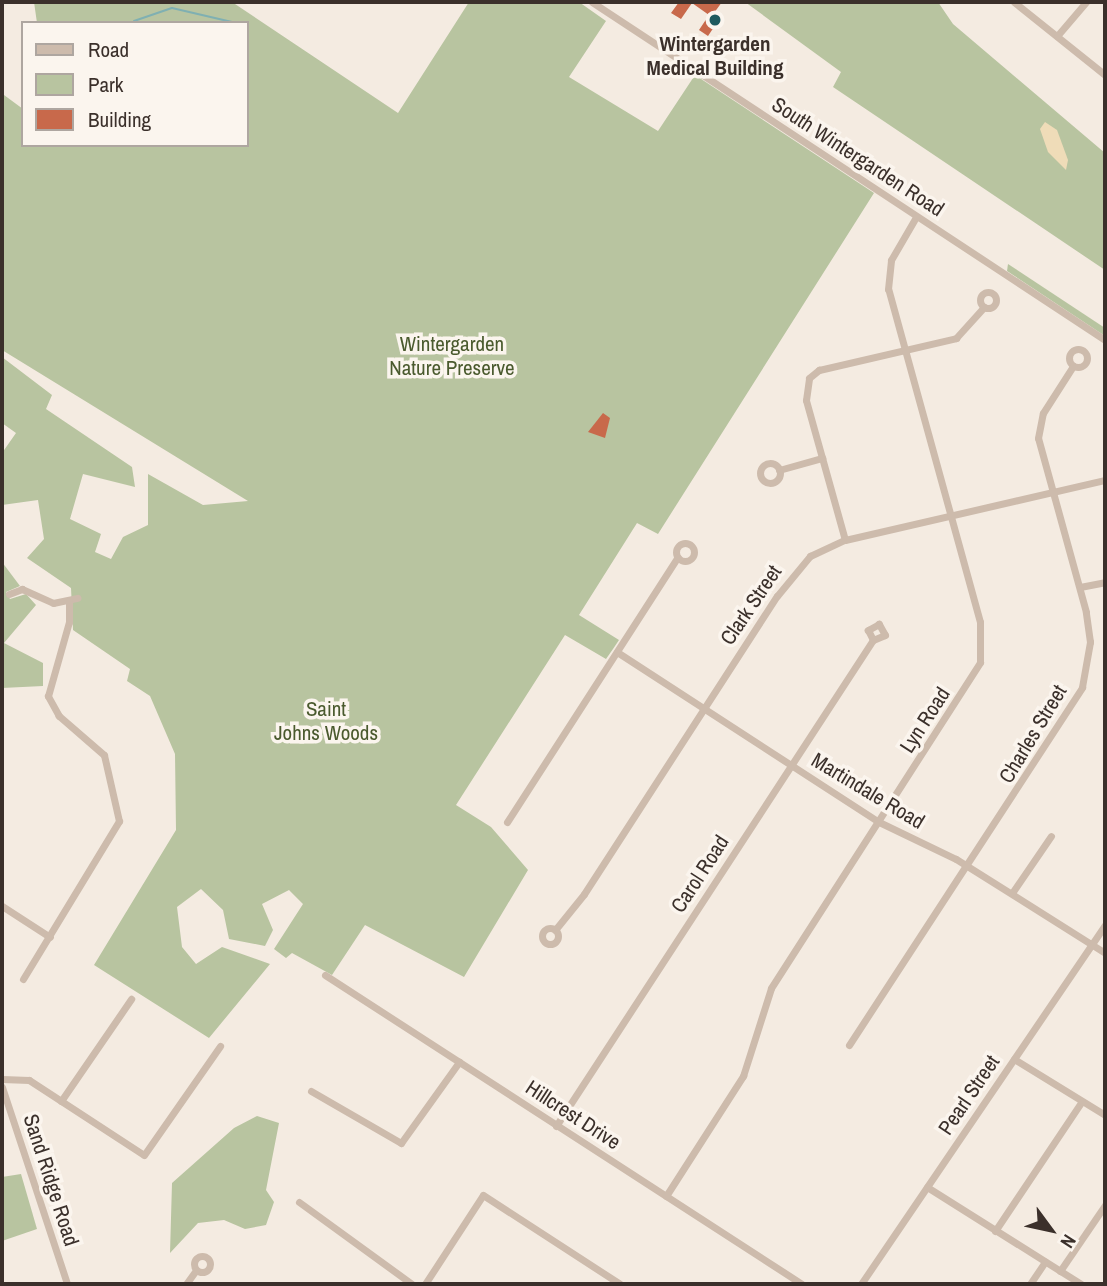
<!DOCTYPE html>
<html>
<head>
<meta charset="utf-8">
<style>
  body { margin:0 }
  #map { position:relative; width:1107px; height:1286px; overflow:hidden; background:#f4ebe1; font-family:"Archivo Narrow",sans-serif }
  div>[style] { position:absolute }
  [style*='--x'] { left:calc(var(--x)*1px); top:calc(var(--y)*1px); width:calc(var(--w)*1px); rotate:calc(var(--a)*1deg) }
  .green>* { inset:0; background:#b8c4a0 }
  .sand>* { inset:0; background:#efdcb8 }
  .stream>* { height:2px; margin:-1px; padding:0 1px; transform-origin:1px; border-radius:1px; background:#7fb0b2 }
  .building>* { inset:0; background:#c8694b }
  .minor>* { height:7px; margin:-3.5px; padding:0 3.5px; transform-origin:3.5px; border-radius:3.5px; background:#cdbbac }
  .minor>.ring { margin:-3.5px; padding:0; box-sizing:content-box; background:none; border:7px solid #cdbbac; border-radius:50% }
  .dots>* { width:19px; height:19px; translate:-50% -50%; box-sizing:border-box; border:4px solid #fbf5ee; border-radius:50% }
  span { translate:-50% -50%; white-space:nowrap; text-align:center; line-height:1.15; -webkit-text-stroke:7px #fbf5ee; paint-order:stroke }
  .poi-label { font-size:21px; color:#3b302b; font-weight:700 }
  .street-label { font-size:21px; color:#3b302b }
  .park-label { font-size:21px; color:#4a5a2e }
  .frame { position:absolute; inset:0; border:4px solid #3b302b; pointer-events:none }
  .legend { position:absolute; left:21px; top:21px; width:228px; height:126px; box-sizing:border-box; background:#fbf5ee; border:2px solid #aea6a0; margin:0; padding:9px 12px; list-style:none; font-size:21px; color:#3b302b }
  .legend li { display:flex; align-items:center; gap:14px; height:35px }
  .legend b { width:35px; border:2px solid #aea6a0 }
  .north { position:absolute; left:1016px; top:1195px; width:70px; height:70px; -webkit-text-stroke:5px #fbf5ee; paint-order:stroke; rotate:123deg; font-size:19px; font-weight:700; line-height:28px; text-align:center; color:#3b302b }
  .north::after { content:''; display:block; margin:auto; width:24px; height:32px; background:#3b302b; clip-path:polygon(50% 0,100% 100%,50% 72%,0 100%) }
</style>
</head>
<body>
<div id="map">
  <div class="green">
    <i style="clip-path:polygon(34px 2px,232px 2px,398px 113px,469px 2px,579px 2px,606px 21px,569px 77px,658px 131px,695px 75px,874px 193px,658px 534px,637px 523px,579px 615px,619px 640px,613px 649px,606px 659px,565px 635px,456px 805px,491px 827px,528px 870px,464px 977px,365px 925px,332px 975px,292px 953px,286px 958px,274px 949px,303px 904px,289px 890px,262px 904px,273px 930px,265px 946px,229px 939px,223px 910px,201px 889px,177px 907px,182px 947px,196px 964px,222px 947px,270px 964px,209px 1038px,94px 965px,176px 830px,175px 754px,150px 696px,127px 681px,130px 669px,73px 630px,71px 588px,27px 558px,44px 539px,38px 500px,2px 505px,2px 453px,16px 433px,2px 423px,2px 357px,52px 395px,46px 409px,132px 467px,135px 487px,83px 474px,70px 519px,101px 534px,95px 552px,111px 559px,123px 537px,148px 525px,148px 474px,203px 505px,248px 501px,2px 350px,2px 100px,4px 95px,23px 109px,23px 145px,247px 145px,247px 23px,37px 23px)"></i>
    <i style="clip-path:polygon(745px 2px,938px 2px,953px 24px,1105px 153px,1105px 270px,833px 87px,841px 72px)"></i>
    <i style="clip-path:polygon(1008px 264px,1105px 328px,1105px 336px,1007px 271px)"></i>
    <i style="clip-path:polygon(2px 562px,20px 586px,6px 592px,10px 599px,26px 594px,36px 605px,4px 643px,43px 663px,43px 686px,2px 688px)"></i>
    <i style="clip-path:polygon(257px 1116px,279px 1123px,266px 1190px,274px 1202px,266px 1225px,245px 1229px,224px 1220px,198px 1223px,170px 1253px,172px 1183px,234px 1128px)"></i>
    <i style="clip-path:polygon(21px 1174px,37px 1229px,2px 1241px,2px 1177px)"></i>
  </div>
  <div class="sand">
    <i style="clip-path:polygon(1045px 122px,1057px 130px,1068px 160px,1066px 170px,1048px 152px,1040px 129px)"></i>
  </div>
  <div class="stream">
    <i style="--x:134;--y:21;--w:40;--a:-18.9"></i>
    <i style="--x:172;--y:8;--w:66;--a:13.2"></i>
    <i style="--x:239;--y:23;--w:5;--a:-11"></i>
  </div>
  <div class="building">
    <i style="clip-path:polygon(679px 2px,722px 2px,714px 13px,720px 18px,708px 36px,699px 30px,709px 15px,692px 3px,681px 19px,671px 13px)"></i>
    <i style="clip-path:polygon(603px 413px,610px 418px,605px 438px,588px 432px)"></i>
  </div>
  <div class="minor">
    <i style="--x:592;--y:2;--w:614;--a:33.38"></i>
    <i style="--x:1014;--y:2;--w:117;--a:38.7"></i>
    <i style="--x:1057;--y:36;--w:45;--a:-49.5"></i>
    <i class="ring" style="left:980px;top:292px;width:9px;height:9px"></i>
    <i class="ring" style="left:1069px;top:349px;width:11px;height:11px"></i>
    <i class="ring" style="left:760px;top:463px;width:13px;height:13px"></i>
    <i style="--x:779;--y:470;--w:45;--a:-15.6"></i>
    <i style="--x:845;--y:540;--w:145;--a:-105.6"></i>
    <i style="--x:806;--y:400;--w:22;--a:-82"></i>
    <i style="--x:809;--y:378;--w:13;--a:-39"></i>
    <i style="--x:819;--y:370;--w:141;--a:-13.1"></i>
    <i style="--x:956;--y:338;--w:42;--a:-47.9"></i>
    <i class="ring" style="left:676px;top:543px;width:11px;height:11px"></i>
    <i style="--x:1080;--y:587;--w:25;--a:-11"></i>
    <i style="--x:9;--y:594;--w:14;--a:-21"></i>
    <i style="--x:22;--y:589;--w:34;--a:24"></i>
    <i style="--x:53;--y:603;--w:25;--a:-12"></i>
    <i style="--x:617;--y:652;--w:312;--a:33"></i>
    <i style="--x:879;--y:822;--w:85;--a:25.7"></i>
    <i style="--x:956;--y:859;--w:176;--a:32.2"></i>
    <i style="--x:507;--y:822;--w:315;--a:-57.2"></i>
    <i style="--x:1012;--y:893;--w:69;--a:-55.6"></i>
    <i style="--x:2;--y:906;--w:57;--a:32.9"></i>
    <i class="ring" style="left:542px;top:928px;width:9px;height:9px"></i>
    <i style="--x:555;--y:930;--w:46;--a:-51.1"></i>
    <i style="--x:584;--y:894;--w:355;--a:-57.1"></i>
    <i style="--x:777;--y:596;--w:52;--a:-50.5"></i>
    <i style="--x:810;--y:556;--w:38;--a:-25"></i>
    <i style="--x:845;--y:540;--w:267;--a:-13"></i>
    <i style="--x:325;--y:975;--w:568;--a:32.94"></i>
    <i style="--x:23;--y:979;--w:185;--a:-58.7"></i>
    <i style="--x:119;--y:821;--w:68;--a:-102.8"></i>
    <i style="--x:104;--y:755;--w:60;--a:-139.1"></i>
    <i style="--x:59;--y:716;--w:23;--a:-119"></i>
    <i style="--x:48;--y:696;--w:77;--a:-74.2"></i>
    <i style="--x:69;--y:622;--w:21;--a:-90"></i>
    <i style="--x:849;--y:1045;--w:427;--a:-56.9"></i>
    <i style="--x:1082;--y:687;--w:46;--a:-79.9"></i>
    <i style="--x:1090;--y:642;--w:30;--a:-98"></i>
    <i style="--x:1086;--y:612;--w:180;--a:-105.4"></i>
    <i style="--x:1038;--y:438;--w:25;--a:-79"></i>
    <i style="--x:1043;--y:413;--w:56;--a:-57.4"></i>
    <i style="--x:1014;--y:1059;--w:107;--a:31.6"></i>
    <i style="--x:2;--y:1079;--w:27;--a:2"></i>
    <i style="--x:29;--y:1080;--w:137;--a:33.1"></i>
    <i style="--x:144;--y:1155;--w:133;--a:-55.1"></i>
    <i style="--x:2;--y:1087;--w:207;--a:71.7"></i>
    <i style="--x:311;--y:1091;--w:104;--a:30"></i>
    <i style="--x:401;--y:1143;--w:100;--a:-54.4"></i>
    <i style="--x:61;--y:1101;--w:124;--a:-55.5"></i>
    <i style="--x:556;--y:1126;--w:580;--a:-56.89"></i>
    <i style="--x:873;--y:640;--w:13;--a:-23"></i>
    <i style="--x:885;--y:635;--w:13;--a:-119"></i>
    <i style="--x:879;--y:624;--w:13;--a:151"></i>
    <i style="--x:868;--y:630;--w:11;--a:63"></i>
    <i style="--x:927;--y:1187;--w:182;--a:32.2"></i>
    <i style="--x:666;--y:1196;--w:143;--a:-57.3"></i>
    <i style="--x:743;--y:1076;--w:92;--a:-72.3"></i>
    <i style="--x:771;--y:988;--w:387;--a:-57.3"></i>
    <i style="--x:980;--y:662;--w:40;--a:-90"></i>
    <i style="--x:980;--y:622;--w:345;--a:-105.4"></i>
    <i style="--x:888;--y:289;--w:29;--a:-84"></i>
    <i style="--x:891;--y:260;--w:50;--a:-59.8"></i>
    <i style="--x:299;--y:1202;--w:140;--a:36"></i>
    <i style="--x:995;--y:1231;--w:156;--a:-56.2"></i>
    <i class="ring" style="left:194px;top:1256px;width:9px;height:9px"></i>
    <i style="--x:1060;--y:1271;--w:80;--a:-55.7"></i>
    <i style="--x:186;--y:1284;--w:17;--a:-54"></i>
    <i style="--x:425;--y:1284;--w:106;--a:-56.9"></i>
    <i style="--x:483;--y:1195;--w:163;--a:33"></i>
    <i style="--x:861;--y:1284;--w:434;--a:-55.8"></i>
    <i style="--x:1030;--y:1284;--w:27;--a:-56"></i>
  </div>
  <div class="dots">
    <i style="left:715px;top:20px;background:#1f5a5e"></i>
  </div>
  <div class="poi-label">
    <span style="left:715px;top:56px">Wintergarden<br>Medical Building</span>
  </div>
  <div class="street-label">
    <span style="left:858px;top:157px;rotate:33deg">South Wintergarden Road</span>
    <span style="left:751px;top:605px;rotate:-56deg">Clark Street</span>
    <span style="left:925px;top:720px;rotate:-57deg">Lyn Road</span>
    <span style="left:1033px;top:734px;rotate:-59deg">Charles Street</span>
    <span style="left:868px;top:791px;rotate:31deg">Martindale Road</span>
    <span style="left:700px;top:874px;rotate:-57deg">Carol Road</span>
    <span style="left:969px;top:1095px;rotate:-56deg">Pearl Street</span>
    <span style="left:573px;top:1115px;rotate:33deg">Hillcrest Drive</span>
    <span style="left:51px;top:1180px;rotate:72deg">Sand Ridge Road</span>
  </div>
  <div class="park-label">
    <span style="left:452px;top:356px">Wintergarden<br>Nature Preserve</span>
    <span style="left:326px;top:721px">Saint<br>Johns Woods</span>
  </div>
  <div class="frame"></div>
  <ul class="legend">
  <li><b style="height:9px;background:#cdbbac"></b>Road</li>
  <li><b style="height:19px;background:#b8c4a0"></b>Park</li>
  <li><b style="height:19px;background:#c8694b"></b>Building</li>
  </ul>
  <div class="north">N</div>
</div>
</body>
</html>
